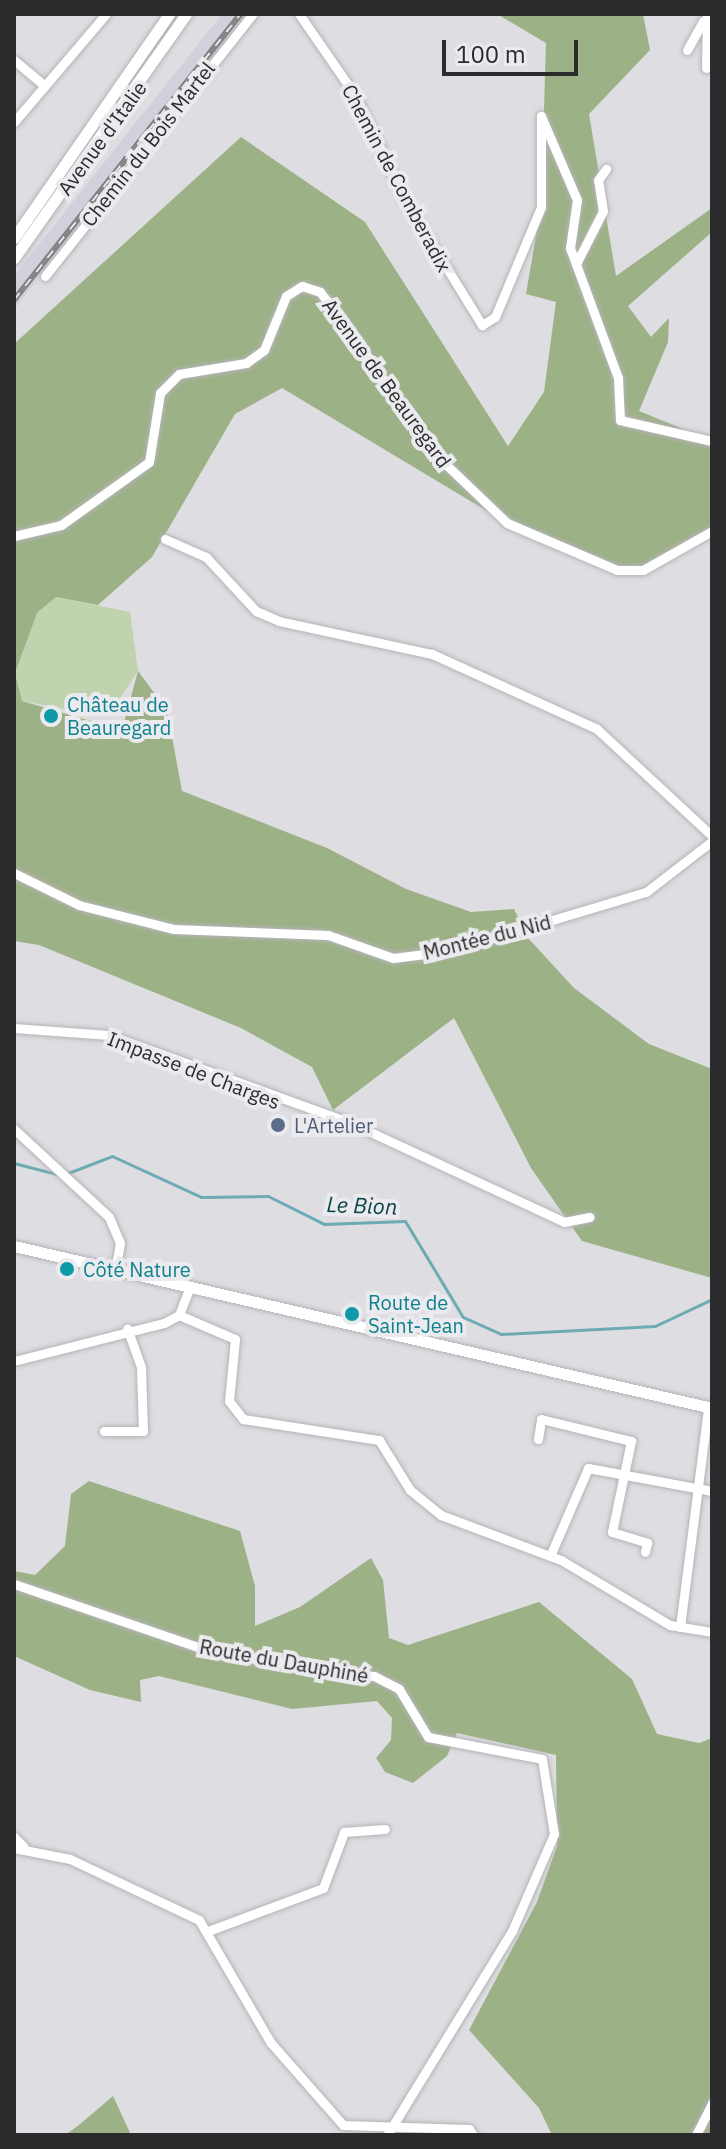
<!DOCTYPE html>
<html>
<head>
<meta charset="utf-8">
<style>
  body { margin:0 }
  #map { position:relative; width:726px; height:2149px; overflow:hidden; background:#dedde1; font-family:"IBM Plex Sans",sans-serif }
  div>[style] { position:absolute }
  [style*='--x'] { left:calc(var(--x)*1px); top:calc(var(--y)*1px); width:calc(var(--w)*1px); rotate:calc(var(--a)*1deg) }
  .built>* { inset:0; background:#d3d0db }
  .green>* { inset:0; background:#c1d3ae }
  .forest>* { inset:0; background:#9cb186 }
  .stream>* { height:3px; margin:-1.5px; padding:0 1.5px; transform-origin:1.5px; border-radius:1.5px; background:#6dabb2 }
  .roads { filter:drop-shadow(0 0 2px #b5b4b8) drop-shadow(0 0 2px #b5b4b8) }
  .minor>* { height:9px; margin:-4.5px; padding:0 4.5px; transform-origin:4.5px; border-radius:4.5px; background:#fff }
  .major>* { height:11px; margin:-5.5px; padding:0 5.5px; transform-origin:5.5px; border-radius:5.5px; background:#fff }
  .rail>* { height:6px; margin-top:-3px; transform-origin:0; background:repeating-linear-gradient(90deg,#ebeaee 0 9px,#807f82 0 18px); box-sizing:border-box; border-block:2px solid #807f82 }
  .dots>* { width:22px; height:22px; translate:-50% -50%; box-sizing:border-box; border:4px solid #ebeaee; border-radius:50% }
  span { translate:-50% -50%; white-space:nowrap; text-align:center; line-height:1.15; -webkit-text-stroke:8px #ebeaee; paint-order:stroke }
  .street-label { font-size:20px; color:#2b2a2c }
  .culture-label { font-size:20px; color:#0d838f }
  .left { translate:0 -50%; text-align:left }
  .service-label { font-size:20px; color:#4e5e75 }
  .water-label { font-size:22px; color:#084449; font-style:italic }
  .frame { position:absolute; inset:0; border:16px solid #2b2a2c; pointer-events:none }
  .scale { position:absolute; left:442px; top:40px; width:136px; height:36px; box-sizing:border-box; border:4px solid #2b2a2c; border-top:0; padding-left:10px; font-size:24px; line-height:28px; white-space:nowrap; color:#2b2a2c; -webkit-text-stroke:6px #ebeaee; paint-order:stroke }
</style>
</head>
<body>
<div id="map">
  <div class="built">
    <i style="clip-path:polygon(222px 14px,248px 14px,14px 309px,14px 276px)"></i>
  </div>
  <div class="green">
    <i style="clip-path:polygon(56px 597px,130px 612px,138px 671px,116px 704px,64px 709px,22px 701px,15px 673px,24px 640px,37px 613px)"></i>
  </div>
  <div class="forest">
    <i style="clip-path:polygon(497px 14px,643px 14px,650px 50px,589px 114px,616px 276px,712px 208px,712px 232px,628px 306px,651px 337px,669px 318px,668px 342px,639px 411px,712px 441px,712px 531px,643px 570px,617px 570px,507px 523px,282px 388px,235px 414px,152px 557px,98px 605px,56px 597px,37px 613px,15px 673px,22px 701px,122px 730px,138px 671px,167px 710px,182px 791px,327px 848px,406px 889px,471px 912px,514px 909px,528px 938px,574px 988px,649px 1044px,712px 1069px,712px 1278px,582px 1241px,531px 1168px,454px 1018px,333px 1110px,312px 1067px,241px 1028px,39px 945px,14px 941px,14px 344px,241px 137px,365px 222px,508px 446px,544px 392px,556px 302px,526px 294px,541px 207px,546px 43px)"></i>
    <i style="clip-path:polygon(89px 1481px,240px 1531px,255px 1586px,255px 1626px,300px 1607px,371px 1558px,383px 1580px,389px 1638px,408px 1645px,539px 1602px,632px 1679px,657px 1734px,699px 1743px,712px 1738px,712px 2135px,552px 2135px,539px 2108px,469px 2030px,537px 1902px,557px 1846px,556px 1755px,457px 1733px,447px 1756px,413px 1783px,385px 1772px,376px 1758px,391px 1740px,392px 1718px,377px 1701px,292px 1709px,159px 1676px,140px 1680px,141px 1702px,90px 1690px,14px 1656px,14px 1571px,35px 1575px,65px 1546px,71px 1494px)"></i>
    <i style="clip-path:polygon(113px 2096px,131px 2135px,65px 2135px,79px 2125px)"></i>
  </div>
  <div class="stream">
    <i style="--x:14;--y:1163;--w:43;--a:14.7"></i>
    <i style="--x:68;--y:1173;--w:47;--a:-21.1"></i>
    <i style="--x:112;--y:1156;--w:98;--a:24.7"></i>
    <i style="--x:201;--y:1197;--w:67;--a:-0.9"></i>
    <i style="--x:268;--y:1196;--w:63;--a:26.6"></i>
    <i style="--x:324;--y:1224;--w:81;--a:-2.1"></i>
    <i style="--x:405;--y:1221;--w:112;--a:58.9"></i>
    <i style="--x:463;--y:1317;--w:42;--a:24.1"></i>
    <i style="--x:501;--y:1334;--w:154;--a:-3"></i>
    <i style="--x:655;--y:1326;--w:63;--a:-25.3"></i>
  </div>
  <div class="roads">
    <div class="minor">
      <i style="--x:299;--y:14;--w:98;--a:55.3"></i>
      <i style="--x:355;--y:95;--w:119;--a:64.5"></i>
      <i style="--x:406;--y:202;--w:145;--a:58.3"></i>
      <i style="--x:482;--y:325;--w:15;--a:-32"></i>
      <i style="--x:495;--y:317;--w:119;--a:-67.3"></i>
      <i style="--x:541;--y:207;--w:91;--a:-90"></i>
      <i style="--x:541;--y:116;--w:91;--a:66.8"></i>
      <i style="--x:577;--y:200;--w:49;--a:98.3"></i>
      <i style="--x:570;--y:248;--w:139;--a:69.7"></i>
      <i style="--x:618;--y:378;--w:42;--a:87.3"></i>
      <i style="--x:620;--y:420;--w:94;--a:12.9"></i>
      <i style="--x:687;--y:50;--w:33;--a:-61"></i>
      <i style="--x:14;--y:60;--w:40;--a:40"></i>
      <i style="--x:706;--y:68;--w:54;--a:-88.9"></i>
      <i style="--x:14;--y:122;--w:142;--a:-49.6"></i>
      <i style="--x:576;--y:264;--w:59;--a:-63"></i>
      <i style="--x:603;--y:211;--w:31;--a:-99"></i>
      <i style="--x:598;--y:180;--w:14;--a:-54"></i>
      <i style="--x:45;--y:276;--w:335;--a:-51.6"></i>
      <i style="--x:14;--y:536;--w:48;--a:-13.2"></i>
      <i style="--x:61;--y:525;--w:108;--a:-35.6"></i>
      <i style="--x:149;--y:462;--w:70;--a:-80.9"></i>
      <i style="--x:160;--y:393;--w:27;--a:-45"></i>
      <i style="--x:179;--y:374;--w:68;--a:-9.3"></i>
      <i style="--x:246;--y:363;--w:22;--a:-36"></i>
      <i style="--x:264;--y:350;--w:58;--a:-67.8"></i>
      <i style="--x:286;--y:296;--w:19;--a:-32"></i>
      <i style="--x:302;--y:286;--w:19;--a:18"></i>
      <i style="--x:320;--y:292;--w:42;--a:51.8"></i>
      <i style="--x:346;--y:325;--w:153;--a:55.7"></i>
      <i style="--x:432;--y:451;--w:104;--a:43.8"></i>
      <i style="--x:507;--y:523;--w:120;--a:23.1"></i>
      <i style="--x:617;--y:570;--w:26;--a:0"></i>
      <i style="--x:643;--y:570;--w:79;--a:-29.5"></i>
      <i style="--x:165;--y:539;--w:45;--a:23.7"></i>
      <i style="--x:206;--y:557;--w:74;--a:47.2"></i>
      <i style="--x:256;--y:611;--w:25;--a:23"></i>
      <i style="--x:279;--y:621;--w:157;--a:12.2"></i>
      <i style="--x:432;--y:654;--w:181;--a:24.4"></i>
      <i style="--x:597;--y:729;--w:157;--a:42.9"></i>
      <i style="--x:14;--y:873;--w:72;--a:26.2"></i>
      <i style="--x:79;--y:905;--w:98;--a:14.2"></i>
      <i style="--x:174;--y:929;--w:154;--a:2.2"></i>
      <i style="--x:328;--y:935;--w:69;--a:19.5"></i>
      <i style="--x:393;--y:958;--w:56;--a:-7.1"></i>
      <i style="--x:449;--y:951;--w:206;--a:-16.7"></i>
      <i style="--x:646;--y:892;--w:83;--a:-37.7"></i>
      <i style="--x:14;--y:1028;--w:95;--a:4.2"></i>
      <i style="--x:109;--y:1035;--w:258;--a:20"></i>
      <i style="--x:351;--y:1123;--w:235;--a:24.9"></i>
      <i style="--x:564;--y:1222;--w:26;--a:-11"></i>
      <i style="--x:14;--y:1129;--w:129;--a:42.8"></i>
      <i style="--x:109;--y:1217;--w:28;--a:67"></i>
      <i style="--x:120;--y:1243;--w:27;--a:100"></i>
      <i style="--x:179;--y:1315;--w:61;--a:23.2"></i>
      <i style="--x:235;--y:1339;--w:62;--a:95.5"></i>
      <i style="--x:229;--y:1401;--w:23;--a:52"></i>
      <i style="--x:243;--y:1419;--w:138;--a:8.8"></i>
      <i style="--x:379;--y:1440;--w:59;--a:58.2"></i>
      <i style="--x:410;--y:1490;--w:40;--a:39"></i>
      <i style="--x:441;--y:1515;--w:128;--a:20.6"></i>
      <i style="--x:561;--y:1560;--w:127;--a:30.8"></i>
      <i style="--x:670;--y:1625;--w:43;--a:9.5"></i>
      <i style="--x:14;--y:1361;--w:155;--a:-14.2"></i>
      <i style="--x:164;--y:1323;--w:17;--a:-28"></i>
      <i style="--x:179;--y:1315;--w:28;--a:-69"></i>
      <i style="--x:104;--y:1431;--w:39;--a:0"></i>
      <i style="--x:143;--y:1431;--w:64;--a:-91.8"></i>
      <i style="--x:141;--y:1367;--w:41;--a:-109.7"></i>
      <i style="--x:538;--y:1439;--w:20;--a:-81"></i>
      <i style="--x:541;--y:1419;--w:93;--a:13.7"></i>
      <i style="--x:631;--y:1441;--w:93;--a:101.8"></i>
      <i style="--x:612;--y:1532;--w:37;--a:17"></i>
      <i style="--x:647;--y:1543;--w:9;--a:103"></i>
      <i style="--x:550;--y:1556;--w:96;--a:-66.6"></i>
      <i style="--x:588;--y:1468;--w:126;--a:10.5"></i>
      <i style="--x:14;--y:1584;--w:213;--a:18.9"></i>
      <i style="--x:216;--y:1653;--w:160;--a:8.3"></i>
      <i style="--x:374;--y:1676;--w:28;--a:27"></i>
      <i style="--x:399;--y:1689;--w:56;--a:58.9"></i>
      <i style="--x:428;--y:1737;--w:116;--a:10.9"></i>
      <i style="--x:542;--y:1759;--w:76;--a:80.9"></i>
      <i style="--x:554;--y:1834;--w:106;--a:113.4"></i>
      <i style="--x:512;--y:1931;--w:239;--a:121.5"></i>
      <i style="--x:680;--y:1627;--w:222;--a:-82.7"></i>
      <i style="--x:14;--y:1837;--w:13;--a:45"></i>
      <i style="--x:14;--y:1848;--w:57;--a:11.1"></i>
      <i style="--x:70;--y:1859;--w:143;--a:25.3"></i>
      <i style="--x:199;--y:1920;--w:143;--a:59.7"></i>
      <i style="--x:271;--y:2043;--w:109;--a:48.7"></i>
      <i style="--x:343;--y:2125;--w:126;--a:1.8"></i>
      <i style="--x:469;--y:2129;--w:7;--a:56"></i>
      <i style="--x:208;--y:1931;--w:123;--a:-20.5"></i>
      <i style="--x:323;--y:1888;--w:60;--a:-69.4"></i>
      <i style="--x:344;--y:1832;--w:41;--a:-4.2"></i>
      <i style="--x:696;--y:2135;--w:36;--a:-63"></i>
    </div>
    <div class="major">
      <i style="--x:14;--y:238;--w:272;--a:-55.3"></i>
      <i style="--x:14;--y:258;--w:299;--a:-54.8"></i>
      <i style="--x:14;--y:1246;--w:717;--a:13.07"></i>
    </div>
  </div>
  <div class="rail">
    <i style="--x:14;--y:300;--w:365;--a:-51.6"></i>
  </div>
  <div class="dots">
    <i style="left:51px;top:716px;background:#0f9aa8"></i>
    <i style="left:278px;top:1125px;background:#5c6f8a"></i>
    <i style="left:67px;top:1269px;background:#0f9aa8"></i>
    <i style="left:352px;top:1314px;background:#0f9aa8"></i>
  </div>
  <div class="street-label">
    <span style="left:102px;top:138px;rotate:-54deg">Avenue d'Italie</span>
    <span style="left:148px;top:144px;rotate:-52deg">Chemin du Bois Martel</span>
    <span style="left:397px;top:178px;rotate:62deg">Chemin de Comberadix</span>
    <span style="left:387px;top:383px;rotate:54deg">Avenue de Beauregard</span>
    <span style="left:487px;top:937px;rotate:-14deg">Montée du Nid</span>
    <span style="left:194px;top:1070px;rotate:21deg">Impasse de Charges</span>
    <span style="left:284px;top:1661px;rotate:10deg">Route du Dauphiné</span>
  </div>
  <div class="culture-label">
    <span class="left" style="left:67px;top:716px">Château de<br>Beauregard</span>
    <span class="left" style="left:83px;top:1269px">Côté Nature</span>
    <span class="left" style="left:368px;top:1314px">Route de<br>Saint-Jean</span>
  </div>
  <div class="service-label">
    <span class="left" style="left:294px;top:1125px">L'Artelier</span>
  </div>
  <div class="water-label">
    <span style="left:362px;top:1205px;rotate:2deg">Le Bion</span>
  </div>
  <div class="frame"></div>
  <div class="scale">100 m</div>
</div>
</body>
</html>
